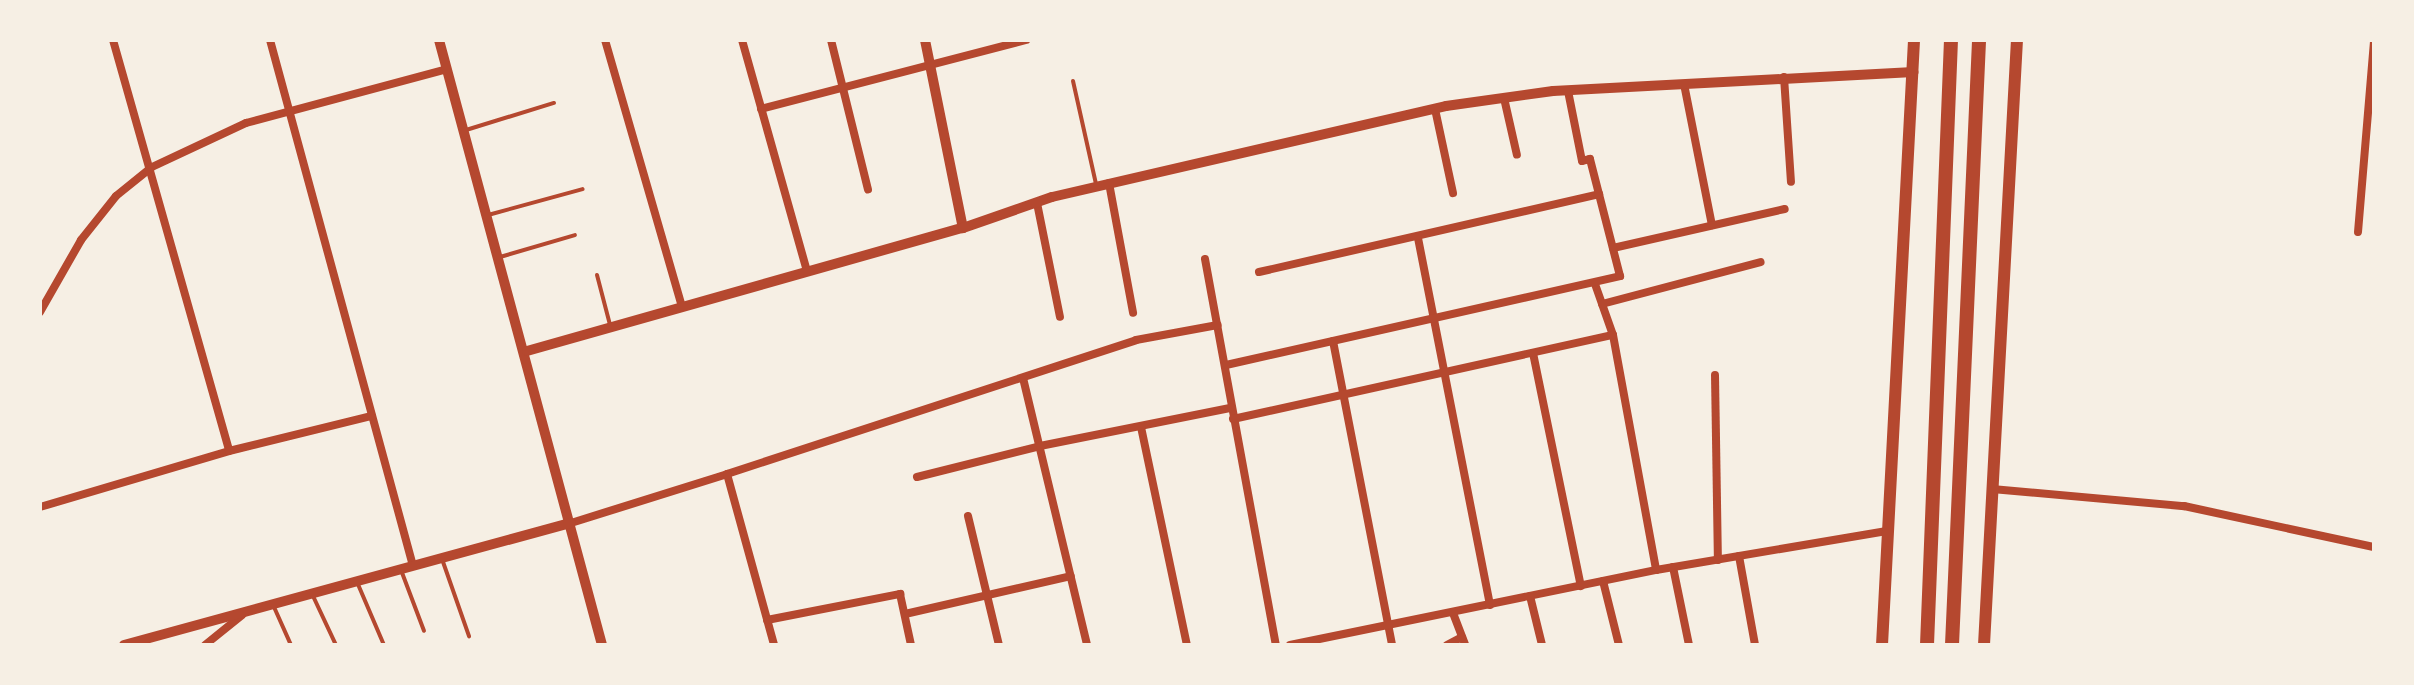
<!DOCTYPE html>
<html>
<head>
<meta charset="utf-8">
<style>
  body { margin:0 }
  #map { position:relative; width:2414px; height:685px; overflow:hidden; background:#f6efe4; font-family:Overpass,sans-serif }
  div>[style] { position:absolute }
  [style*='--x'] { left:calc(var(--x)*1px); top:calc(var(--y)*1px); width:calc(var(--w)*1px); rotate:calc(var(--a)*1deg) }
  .service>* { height:4px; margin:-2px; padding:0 2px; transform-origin:2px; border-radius:2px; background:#b5482f }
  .minor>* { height:8px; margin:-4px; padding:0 4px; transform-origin:4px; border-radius:4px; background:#b5482f }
  .tertiary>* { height:10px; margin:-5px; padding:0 5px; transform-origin:5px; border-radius:5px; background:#b5482f }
  .secondary>* { height:12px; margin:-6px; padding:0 6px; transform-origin:6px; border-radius:6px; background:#b5482f }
  .motorway>* { height:14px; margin:-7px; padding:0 7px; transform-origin:7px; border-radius:7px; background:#b5482f }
  span { translate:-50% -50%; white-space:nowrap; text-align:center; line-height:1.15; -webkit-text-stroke:8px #f6efe4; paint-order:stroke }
  .frame { position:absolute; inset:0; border:42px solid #f6efe4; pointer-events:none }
</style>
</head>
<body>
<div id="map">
  <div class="service">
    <i style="--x:1073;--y:81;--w:106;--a:77.4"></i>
    <i style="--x:466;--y:130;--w:92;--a:-17.1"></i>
    <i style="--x:488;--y:215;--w:98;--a:-15.3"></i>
    <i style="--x:500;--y:257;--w:78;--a:-16.3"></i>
    <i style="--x:597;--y:275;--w:52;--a:75.4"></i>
    <i style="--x:442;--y:559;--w:82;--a:70.7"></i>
    <i style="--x:401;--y:570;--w:65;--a:69.3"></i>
    <i style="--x:357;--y:582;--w:69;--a:66.8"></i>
    <i style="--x:313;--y:596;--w:54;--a:64.9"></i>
    <i style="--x:274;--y:607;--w:42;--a:65.9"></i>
  </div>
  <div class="minor">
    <i style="--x:113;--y:40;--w:427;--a:74.2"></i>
    <i style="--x:270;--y:40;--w:545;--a:74.79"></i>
    <i style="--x:605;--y:40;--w:278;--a:73.9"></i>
    <i style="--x:742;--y:40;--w:241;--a:74.3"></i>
    <i style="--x:831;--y:40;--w:154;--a:76.1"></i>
    <i style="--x:1784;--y:77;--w:105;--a:86.2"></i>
    <i style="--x:1684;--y:84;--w:144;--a:78.8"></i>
    <i style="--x:1504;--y:98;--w:58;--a:77.2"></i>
    <i style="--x:761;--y:109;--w:274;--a:-14.6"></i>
    <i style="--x:1435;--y:109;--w:86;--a:77.9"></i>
    <i style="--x:1109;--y:183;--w:132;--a:79.5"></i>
    <i style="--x:1037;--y:203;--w:116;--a:78.6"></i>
    <i style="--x:2358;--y:232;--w:191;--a:-85.2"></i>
    <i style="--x:1418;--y:238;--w:374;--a:78.9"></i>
    <i style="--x:1613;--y:248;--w:176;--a:-12.8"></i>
    <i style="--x:1205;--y:259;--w:392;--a:79.6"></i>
    <i style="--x:1259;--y:272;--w:349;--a:-12.9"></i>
    <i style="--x:1595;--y:284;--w:54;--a:70.6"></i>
    <i style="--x:1613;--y:335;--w:239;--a:79.6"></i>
    <i style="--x:1602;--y:304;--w:164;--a:-14.8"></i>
    <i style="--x:40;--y:312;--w:83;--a:-60.3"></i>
    <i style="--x:81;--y:240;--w:56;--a:-51.5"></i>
    <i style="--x:116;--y:196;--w:46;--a:-38.9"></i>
    <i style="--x:152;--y:167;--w:104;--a:-25.1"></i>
    <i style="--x:246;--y:123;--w:208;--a:-15"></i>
    <i style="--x:1333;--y:341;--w:310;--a:79"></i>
    <i style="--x:1533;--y:353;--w:238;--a:78.4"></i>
    <i style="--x:1226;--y:365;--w:404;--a:-12.7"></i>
    <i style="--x:1620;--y:276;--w:121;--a:-104.4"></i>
    <i style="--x:1590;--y:159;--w:8;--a:166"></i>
    <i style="--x:1582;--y:161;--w:71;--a:-101.3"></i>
    <i style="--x:1715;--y:375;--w:185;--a:89.1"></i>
    <i style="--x:1023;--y:378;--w:275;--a:76.5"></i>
    <i style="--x:1233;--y:419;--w:389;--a:-12.5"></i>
    <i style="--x:1141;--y:427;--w:223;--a:78.1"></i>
    <i style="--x:727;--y:474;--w:430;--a:-18.1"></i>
    <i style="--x:1136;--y:340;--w:83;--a:-10.4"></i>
    <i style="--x:917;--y:477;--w:127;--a:-14.1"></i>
    <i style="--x:1040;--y:446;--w:195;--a:-11.3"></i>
    <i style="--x:1992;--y:489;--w:193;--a:5.1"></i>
    <i style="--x:2184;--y:506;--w:194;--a:12.2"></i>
    <i style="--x:40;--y:507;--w:197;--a:-16.5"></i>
    <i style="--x:229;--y:451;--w:147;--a:-13.8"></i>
    <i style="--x:968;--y:516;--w:133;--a:76.5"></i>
    <i style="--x:571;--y:523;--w:164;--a:-17.4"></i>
    <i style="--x:727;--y:474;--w:177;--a:74.6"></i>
    <i style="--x:1739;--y:556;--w:90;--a:79.8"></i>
    <i style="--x:1673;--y:567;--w:80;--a:78.4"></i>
    <i style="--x:1603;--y:581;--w:66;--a:76"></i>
    <i style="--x:1530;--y:596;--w:50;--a:76.2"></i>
    <i style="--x:1453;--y:613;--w:34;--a:69"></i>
    <i style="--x:905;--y:614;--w:170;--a:-12.9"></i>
    <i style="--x:767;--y:620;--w:136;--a:-11.1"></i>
    <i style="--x:900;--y:594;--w:52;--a:77.8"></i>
    <i style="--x:205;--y:645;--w:48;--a:-39"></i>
    <i style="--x:1290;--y:645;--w:374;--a:-11.6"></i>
    <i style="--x:1656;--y:570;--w:234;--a:-9.6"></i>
    <i style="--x:1447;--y:645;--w:17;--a:-28"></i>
  </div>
  <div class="tertiary">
    <i style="--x:439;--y:40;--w:627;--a:74.92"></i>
    <i style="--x:925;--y:40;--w:192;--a:78.6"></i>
    <i style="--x:527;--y:351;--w:453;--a:-15.8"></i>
    <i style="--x:963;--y:228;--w:94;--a:-19.2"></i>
    <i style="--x:1052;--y:197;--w:404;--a:-13"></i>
    <i style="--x:1446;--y:106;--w:108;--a:-8"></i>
    <i style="--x:1553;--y:91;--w:361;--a:-3"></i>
    <i style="--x:124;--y:645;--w:463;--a:-15.3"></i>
  </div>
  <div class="secondary">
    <i style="--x:1882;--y:645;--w:606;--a:-86.97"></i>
    <i style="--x:1984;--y:645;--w:606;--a:-86.88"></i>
  </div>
  <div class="motorway">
    <i style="--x:1927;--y:645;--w:605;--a:-87.73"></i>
    <i style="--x:1952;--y:645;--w:606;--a:-87.44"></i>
  </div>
  <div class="frame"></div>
</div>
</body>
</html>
